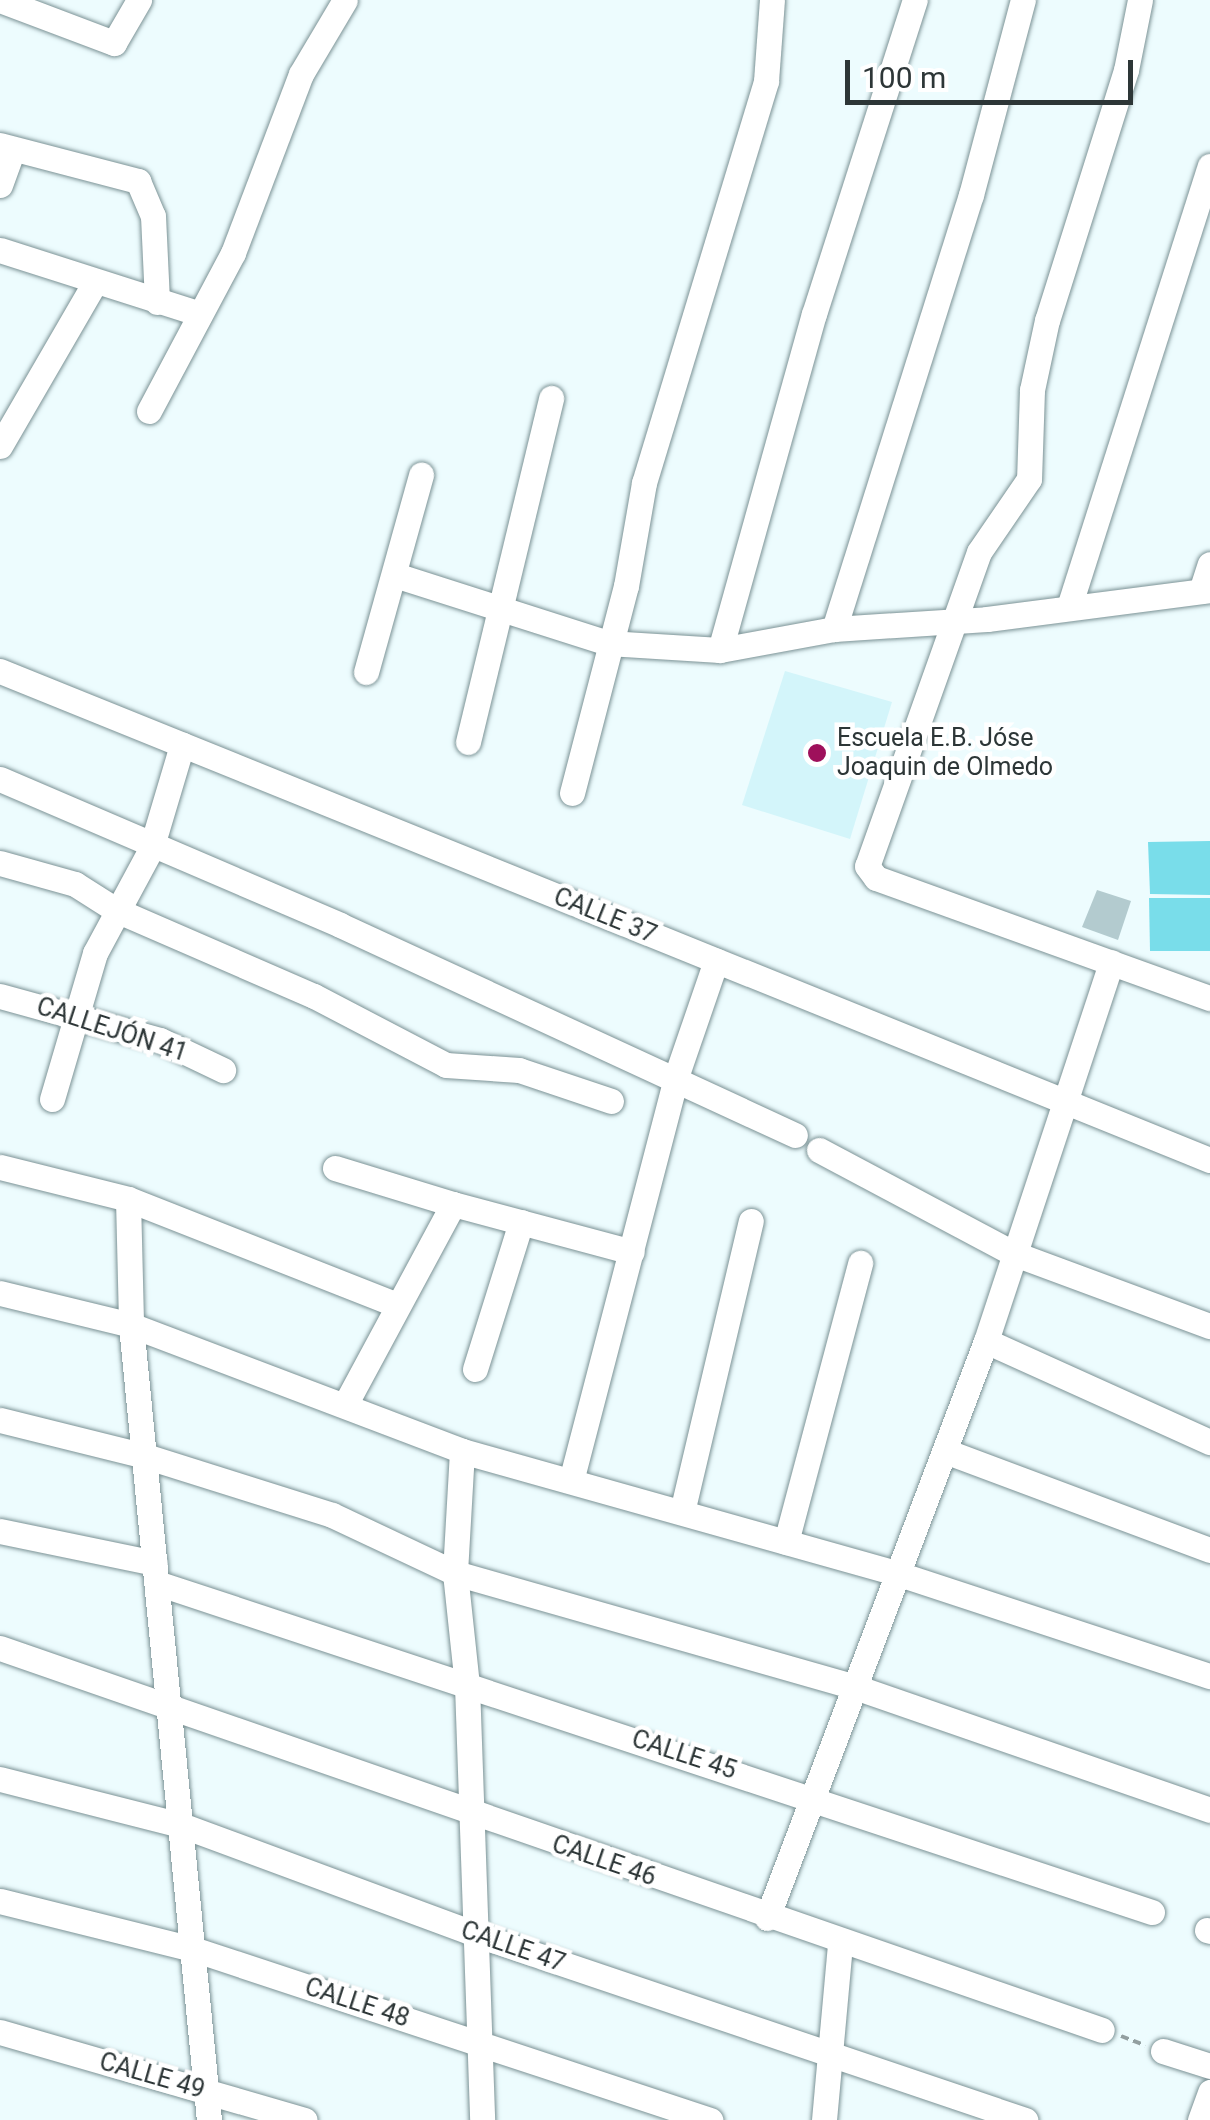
<!DOCTYPE html>
<html>
<head>
<meta charset="utf-8">
<style>
  body { margin:0 }
  #map { position:relative; width:1210px; height:2120px; overflow:hidden; background:#edfcfe; font-family:Roboto,sans-serif }
  div>[style] { position:absolute }
  [style*='--x'] { left:calc(var(--x)*1px); top:calc(var(--y)*1px); width:calc(var(--w)*1px); rotate:calc(var(--a)*1deg) }
  .built>* { inset:0; background:#d3f5fa }
  .green>* { inset:0; background:#79ddea }
  .building>* { inset:0; background:#b3cbcf }
  .path>* { height:4px; margin-top:-2px; transform-origin:0; background:repeating-linear-gradient(90deg,#929fa0 0 8px,transparent 0 13px) }
  .roads { filter:drop-shadow(0 0 2px #7b9295) drop-shadow(0 0 2px #7b9295) }
  .minor>* { height:25px; margin:-12.5px; padding:0 12.5px; transform-origin:12.5px; border-radius:12.5px; background:#fff }
  .dots>* { width:28px; height:28px; translate:-50% -50%; box-sizing:border-box; border:5px solid #fff; border-radius:50% }
  span { translate:-50% -50%; white-space:nowrap; text-align:center; line-height:1.15; -webkit-text-stroke:9px #fff; paint-order:stroke }
  .poi-label { font-size:25px; color:#2d3637 }
  .left { translate:0 -50%; text-align:left }
  .street-label { font-size:25px; color:#2d3637 }
  .scale { position:absolute; left:845px; top:60px; width:288px; height:45px; box-sizing:border-box; border:5px solid #2d3637; border-top:0; padding-left:12px; font-size:30px; line-height:35px; white-space:nowrap; color:#2d3637; -webkit-text-stroke:8px #fff; paint-order:stroke }
</style>
</head>
<body>
<div id="map">
  <div class="built">
    <i style="clip-path:polygon(785px 671px,892px 702px,850px 839px,742px 805px)"></i>
  </div>
  <div class="green">
    <i style="clip-path:polygon(1210px 841px,1210px 895px,1150px 894px,1148px 842px)"></i>
    <i style="clip-path:polygon(1149px 898px,1210px 898px,1210px 951px,1150px 951px)"></i>
  </div>
  <div class="building">
    <i style="clip-path:polygon(1097px 890px,1131px 901px,1118px 940px,1082px 927px)"></i>
  </div>
  <div class="path">
    <i style="--x:1121;--y:2036;--w:26;--a:21"></i>
  </div>
  <div class="roads">
    <div class="minor">
      <i style="--x:0;--y:0;--w:122;--a:20.7"></i>
      <i style="--x:114;--y:43;--w:50;--a:-59.8"></i>
      <i style="--x:1140;--y:0;--w:71;--a:101.3"></i>
      <i style="--x:1126;--y:70;--w:262;--a:107.5"></i>
      <i style="--x:1047;--y:320;--w:72;--a:102.1"></i>
      <i style="--x:1032;--y:390;--w:89;--a:91.9"></i>
      <i style="--x:1029;--y:479;--w:88;--a:124.4"></i>
      <i style="--x:979;--y:552;--w:333;--a:109.6"></i>
      <i style="--x:867;--y:866;--w:15;--a:53"></i>
      <i style="--x:876;--y:878;--w:355;--a:19.8"></i>
      <i style="--x:0;--y:145;--w:143;--a:14.6"></i>
      <i style="--x:138;--y:181;--w:38;--a:67"></i>
      <i style="--x:153;--y:216;--w:86;--a:87.3"></i>
      <i style="--x:0;--y:185;--w:38;--a:-70"></i>
      <i style="--x:0;--y:250;--w:210;--a:17.7"></i>
      <i style="--x:149;--y:411;--w:179;--a:-62"></i>
      <i style="--x:233;--y:253;--w:191;--a:-69.2"></i>
      <i style="--x:301;--y:74;--w:86;--a:-59.3"></i>
      <i style="--x:0;--y:446;--w:187;--a:-59.9"></i>
      <i style="--x:395;--y:575;--w:224;--a:17.7"></i>
      <i style="--x:608;--y:643;--w:112;--a:3.6"></i>
      <i style="--x:720;--y:650;--w:116;--a:-10.4"></i>
      <i style="--x:834;--y:629;--w:153;--a:-3.7"></i>
      <i style="--x:987;--y:619;--w:225;--a:-7.4"></i>
      <i style="--x:1201;--y:591;--w:28;--a:-72"></i>
      <i style="--x:1069;--y:607;--w:463;--a:-72.3"></i>
      <i style="--x:834;--y:629;--w:455;--a:-72.5"></i>
      <i style="--x:971;--y:195;--w:202;--a:-75.1"></i>
      <i style="--x:720;--y:650;--w:349;--a:-74.4"></i>
      <i style="--x:814;--y:314;--w:330;--a:-72.2"></i>
      <i style="--x:0;--y:671;--w:1305;--a:22.01"></i>
      <i style="--x:366;--y:672;--w:205;--a:-74.4"></i>
      <i style="--x:468;--y:742;--w:354;--a:-76.4"></i>
      <i style="--x:0;--y:779;--w:370;--a:23.2"></i>
      <i style="--x:340;--y:925;--w:501;--a:24.78"></i>
      <i style="--x:572;--y:793;--w:214;--a:-75.4"></i>
      <i style="--x:626;--y:586;--w:105;--a:-80.1"></i>
      <i style="--x:644;--y:483;--w:420;--a:-73.1"></i>
      <i style="--x:766;--y:81;--w:81;--a:-85.8"></i>
      <i style="--x:0;--y:863;--w:78;--a:15.6"></i>
      <i style="--x:75;--y:884;--w:49;--a:32.4"></i>
      <i style="--x:116;--y:910;--w:216;--a:23.5"></i>
      <i style="--x:314;--y:996;--w:149;--a:27.6"></i>
      <i style="--x:446;--y:1065;--w:73;--a:3.9"></i>
      <i style="--x:519;--y:1070;--w:97;--a:18.6"></i>
      <i style="--x:0;--y:996;--w:166;--a:15.4"></i>
      <i style="--x:160;--y:1040;--w:70;--a:25.5"></i>
      <i style="--x:52;--y:1099;--w:152;--a:-73.6"></i>
      <i style="--x:95;--y:953;--w:118;--a:-61.7"></i>
      <i style="--x:151;--y:849;--w:109;--a:-73.4"></i>
      <i style="--x:819;--y:1150;--w:222;--a:28"></i>
      <i style="--x:1015;--y:1254;--w:208;--a:20.3"></i>
      <i style="--x:0;--y:1167;--w:132;--a:14"></i>
      <i style="--x:128;--y:1199;--w:287;--a:21.5"></i>
      <i style="--x:335;--y:1168;--w:123;--a:17"></i>
      <i style="--x:128;--y:1199;--w:126;--a:88.6"></i>
      <i style="--x:131;--y:1325;--w:799;--a:84.4"></i>
      <i style="--x:0;--y:1293;--w:135;--a:13.7"></i>
      <i style="--x:131;--y:1325;--w:354;--a:20.8"></i>
      <i style="--x:462;--y:1451;--w:454;--a:15.7"></i>
      <i style="--x:899;--y:1574;--w:327;--a:18.2"></i>
      <i style="--x:986;--y:1341;--w:246;--a:24.3"></i>
      <i style="--x:475;--y:1369;--w:154;--a:-72.6"></i>
      <i style="--x:346;--y:1403;--w:226;--a:-61.7"></i>
      <i style="--x:453;--y:1204;--w:185;--a:15"></i>
      <i style="--x:0;--y:1420;--w:149;--a:13.9"></i>
      <i style="--x:145;--y:1456;--w:196;--a:17.5"></i>
      <i style="--x:332;--y:1515;--w:136;--a:25.2"></i>
      <i style="--x:455;--y:1573;--w:416;--a:15.9"></i>
      <i style="--x:855;--y:1687;--w:376;--a:19.1"></i>
      <i style="--x:462;--y:1451;--w:122;--a:93.3"></i>
      <i style="--x:455;--y:1573;--w:113;--a:83.9"></i>
      <i style="--x:467;--y:1685;--w:435;--a:88"></i>
      <i style="--x:945;--y:1451;--w:283;--a:20.5"></i>
      <i style="--x:571;--y:1481;--w:417;--a:-75.4"></i>
      <i style="--x:676;--y:1077;--w:123;--a:-71"></i>
      <i style="--x:682;--y:1512;--w:299;--a:-76.7"></i>
      <i style="--x:0;--y:1531;--w:158;--a:11.7"></i>
      <i style="--x:786;--y:1542;--w:289;--a:-75.1"></i>
      <i style="--x:157;--y:1583;--w:1048;--a:18.3"></i>
      <i style="--x:0;--y:1648;--w:1166;--a:19.12"></i>
      <i style="--x:0;--y:1779;--w:187;--a:14.3"></i>
      <i style="--x:181;--y:1825;--w:314;--a:20.3"></i>
      <i style="--x:475;--y:1934;--w:581;--a:18.68"></i>
      <i style="--x:0;--y:1901;--w:199;--a:14"></i>
      <i style="--x:193;--y:1949;--w:545;--a:18.3"></i>
      <i style="--x:767;--y:1918;--w:617;--a:-69.22"></i>
      <i style="--x:986;--y:1341;--w:399;--a:-71.7"></i>
      <i style="--x:1207;--y:1930;--w:3;--a:18"></i>
      <i style="--x:0;--y:2032;--w:317;--a:16.1"></i>
      <i style="--x:1163;--y:2051;--w:49;--a:17.7"></i>
      <i style="--x:824;--y:2120;--w:178;--a:-84.8"></i>
      <i style="--x:1200;--y:2120;--w:30;--a:-70"></i>
    </div>
  </div>
  <div class="dots">
    <i style="left:817px;top:753px;background:#9e105b"></i>
  </div>
  <div class="poi-label">
    <span class="left" style="left:837px;top:753px">Escuela E.B. Jóse<br>Joaquin de Olmedo</span>
  </div>
  <div class="street-label">
    <span style="left:605px;top:916px;rotate:22deg">CALLE 37</span>
    <span style="left:112px;top:1030px;rotate:18deg">CALLEJÓN 41</span>
    <span style="left:684px;top:1755px;rotate:18deg">CALLE 45</span>
    <span style="left:604px;top:1861px;rotate:19deg">CALLE 46</span>
    <span style="left:513px;top:1947px;rotate:19deg">CALLE 47</span>
    <span style="left:357px;top:2003px;rotate:18deg">CALLE 48</span>
    <span style="left:152px;top:2076px;rotate:16deg">CALLE 49</span>
  </div>
  <div class="scale">100 m</div>
</div>
</body>
</html>
